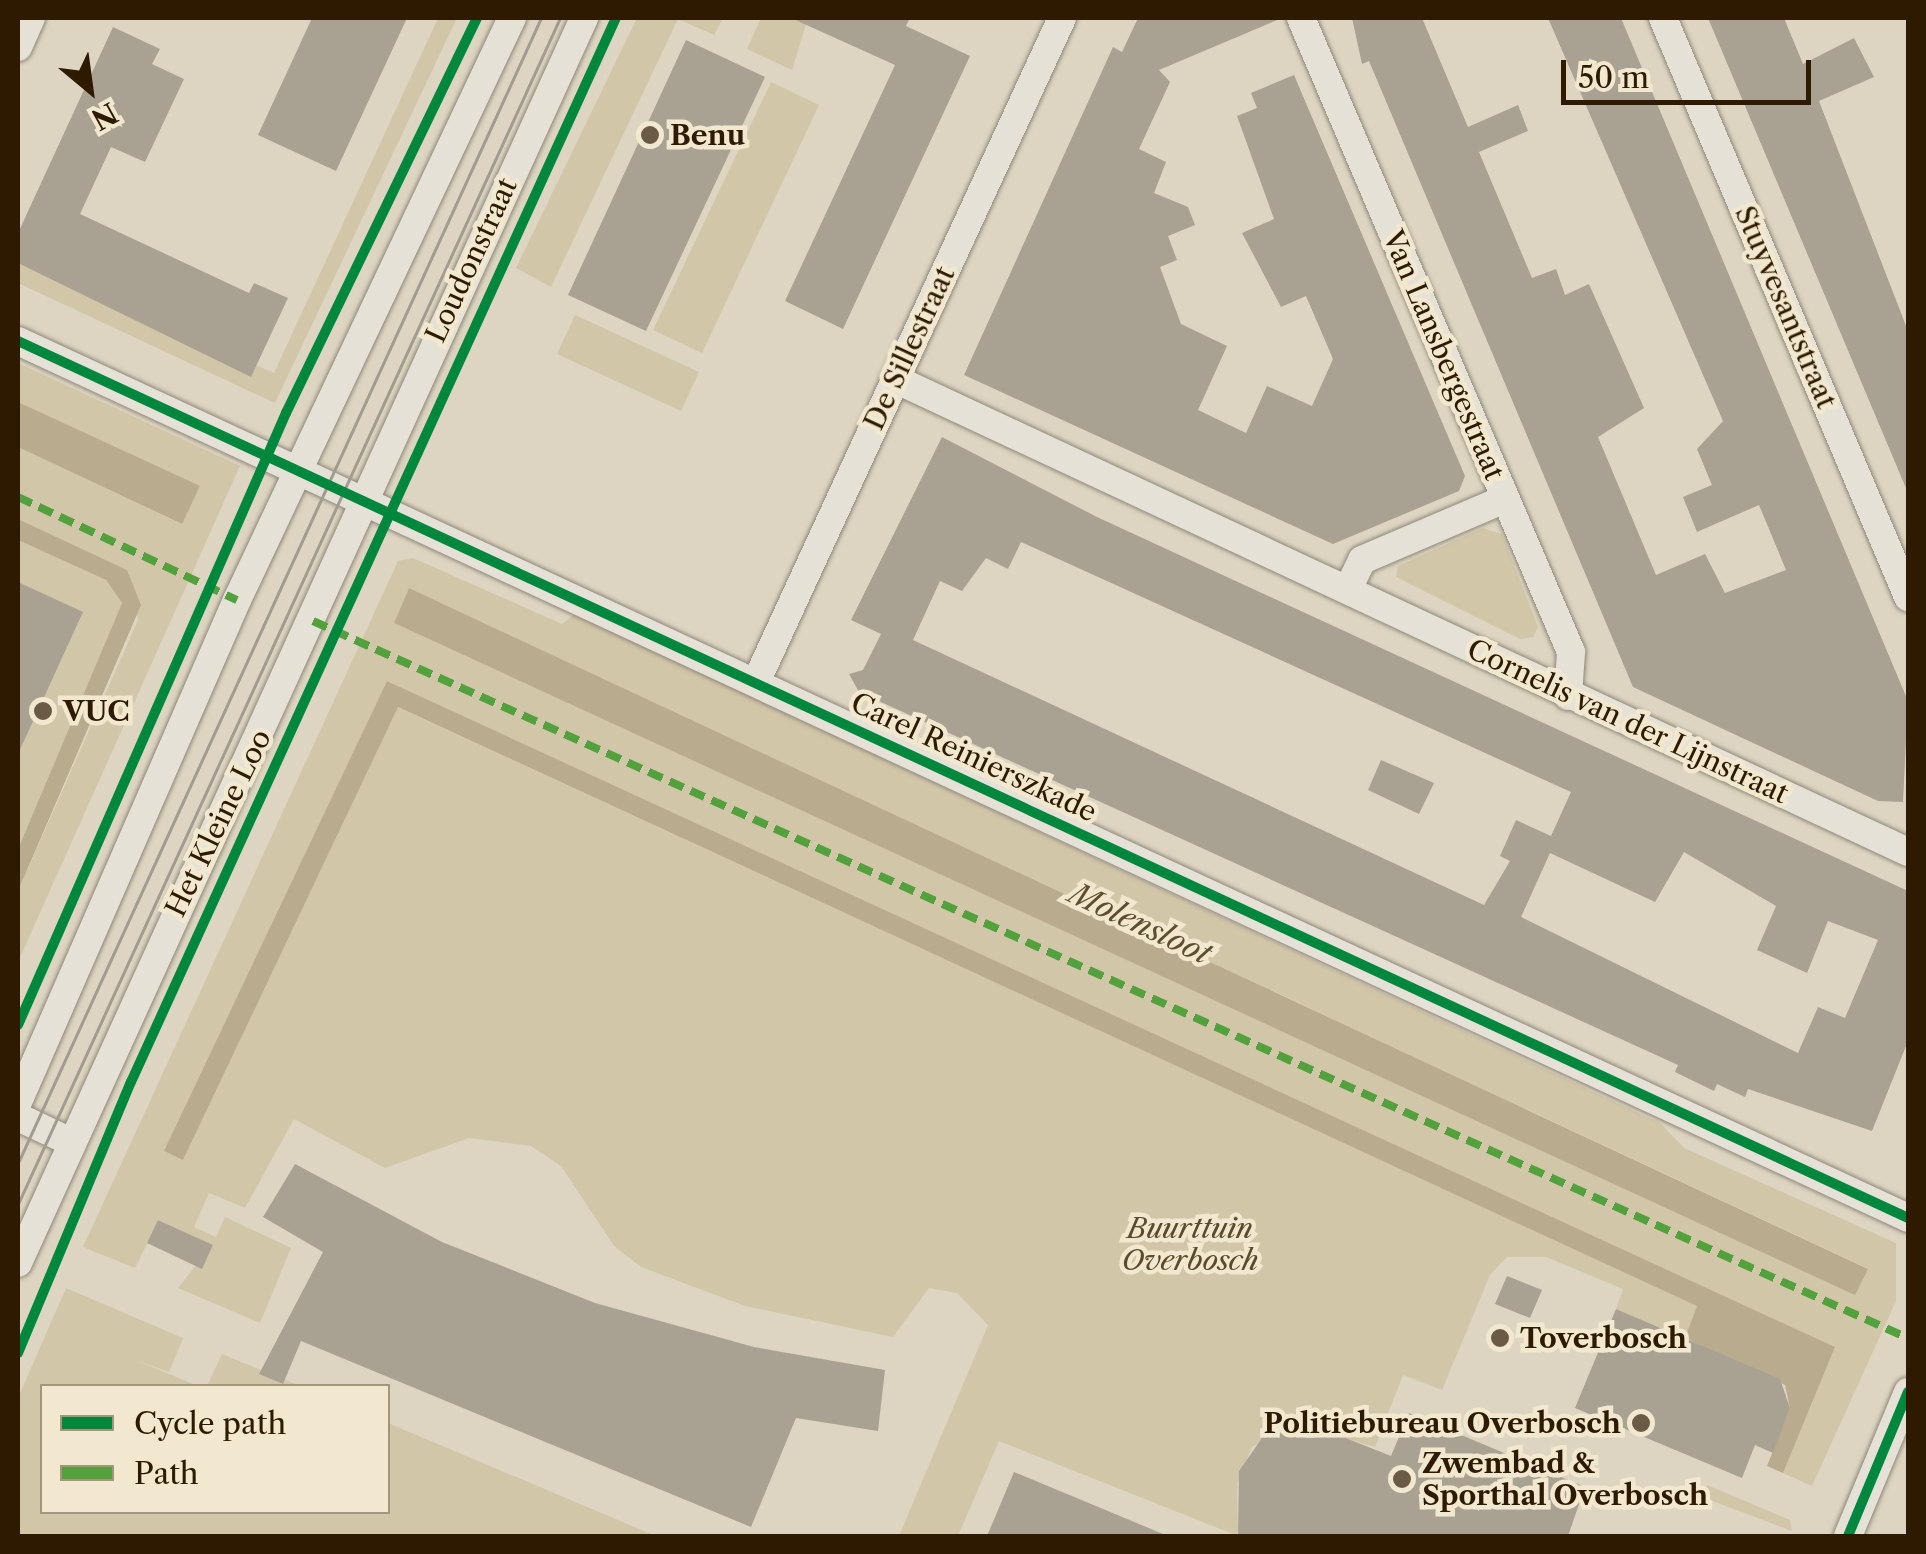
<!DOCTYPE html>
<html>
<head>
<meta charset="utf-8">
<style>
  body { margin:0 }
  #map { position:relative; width:1926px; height:1554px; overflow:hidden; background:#ddd5c1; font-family:"Libre Caslon Text",serif }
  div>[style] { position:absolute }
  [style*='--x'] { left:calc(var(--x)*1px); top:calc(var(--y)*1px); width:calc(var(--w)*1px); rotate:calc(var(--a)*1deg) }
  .green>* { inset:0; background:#d2c6a9 }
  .water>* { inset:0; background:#b9ab8d }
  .building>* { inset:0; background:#a9a293 }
  .roads { filter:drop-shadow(0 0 2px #8e8778) drop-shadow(0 0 2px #8e8778) }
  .street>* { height:28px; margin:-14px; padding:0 14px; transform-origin:14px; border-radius:14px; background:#e5e1d6 }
  .tram>* { height:2.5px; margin:-1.25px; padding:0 1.25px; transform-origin:1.25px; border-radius:1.25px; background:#a19c91 }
  .quiet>* { height:8px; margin-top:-4px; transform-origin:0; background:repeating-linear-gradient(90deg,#52a13c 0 15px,transparent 0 23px) }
  .cycleway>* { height:10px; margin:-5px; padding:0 5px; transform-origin:5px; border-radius:5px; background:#00873e }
  .dots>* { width:28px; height:28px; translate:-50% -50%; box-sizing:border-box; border:5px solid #f1e8cf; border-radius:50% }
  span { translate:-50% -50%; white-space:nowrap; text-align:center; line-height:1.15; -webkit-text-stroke:9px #f1e8cf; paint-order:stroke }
  .poi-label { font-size:28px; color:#2e1a00; font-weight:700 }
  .left { translate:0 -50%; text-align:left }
  .right { translate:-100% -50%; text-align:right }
  .street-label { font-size:28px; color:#2e1a00 }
  .park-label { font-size:28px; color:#5c4a2d; font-style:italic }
  .water-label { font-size:30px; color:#5f4d30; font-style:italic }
  .frame { position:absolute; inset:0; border:20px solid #2e1a00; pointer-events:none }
  .legend { position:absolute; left:40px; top:1384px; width:350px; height:130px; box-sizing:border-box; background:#f1e8cf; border:2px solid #a3967c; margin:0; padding:12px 18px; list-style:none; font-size:30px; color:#2e1a00 }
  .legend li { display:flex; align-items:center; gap:20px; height:50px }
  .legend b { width:50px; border:2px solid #a3967c }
  .north { position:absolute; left:40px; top:40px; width:100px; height:100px; -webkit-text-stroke:8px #f1e8cf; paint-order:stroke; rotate:151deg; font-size:28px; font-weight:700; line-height:40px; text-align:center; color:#2e1a00 }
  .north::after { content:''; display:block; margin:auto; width:35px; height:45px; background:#2e1a00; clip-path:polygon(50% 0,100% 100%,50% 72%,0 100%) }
  .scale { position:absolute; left:1561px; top:60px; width:250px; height:45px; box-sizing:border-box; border:5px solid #2e1a00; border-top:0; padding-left:12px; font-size:30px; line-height:35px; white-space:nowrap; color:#2e1a00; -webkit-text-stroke:8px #f1e8cf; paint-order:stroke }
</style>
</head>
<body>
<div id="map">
  <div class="green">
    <i style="clip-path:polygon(438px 18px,457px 18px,275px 403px,18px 283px,18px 261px,274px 373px)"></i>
    <i style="clip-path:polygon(637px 18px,723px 18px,714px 35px,678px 19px,551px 287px,516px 268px)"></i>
    <i style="clip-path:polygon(761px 18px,808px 18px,792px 70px,747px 49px)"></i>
    <i style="clip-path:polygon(771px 82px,819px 105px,702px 353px,653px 330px)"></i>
    <i style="clip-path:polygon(575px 315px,699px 372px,681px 411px,557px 354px)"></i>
    <i style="clip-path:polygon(18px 363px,240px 466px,18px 962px,18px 891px,138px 620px,127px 570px,18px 519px,18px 447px,181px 524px,199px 487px,18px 402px)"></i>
    <i style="clip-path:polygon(1483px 528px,1502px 534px,1538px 627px,1533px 637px,1520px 639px,1396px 577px,1398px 566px)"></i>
    <i style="clip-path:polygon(18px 540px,106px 580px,122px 603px,18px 849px)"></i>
    <i style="clip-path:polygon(evenodd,413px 558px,562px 624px,575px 614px,1660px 1123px,1684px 1148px,1896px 1243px,1896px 1301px,1812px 1486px,1783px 1473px,1835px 1347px,387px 681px,165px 1152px,183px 1159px,397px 707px,1698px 1306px,1685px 1338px,1616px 1309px,1623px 1289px,1546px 1257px,1507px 1257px,1490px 1275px,1442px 1390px,1403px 1375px,1375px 1447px,1300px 1425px,1252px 1447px,1237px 1484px,1238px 1536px,999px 1441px,958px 1536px,899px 1536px,988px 1325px,957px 1293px,929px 1288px,893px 1337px,745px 1306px,641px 1267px,614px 1246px,561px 1166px,531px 1146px,469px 1138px,385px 1168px,294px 1119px,245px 1208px,209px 1193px,194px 1227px,216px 1237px,225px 1217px,291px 1248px,260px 1323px,178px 1288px,212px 1245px,159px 1220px,135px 1268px,83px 1247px,398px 561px,413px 558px,409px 588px,1867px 1268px,1867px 1269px,1854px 1294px,394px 623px,409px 588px)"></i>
    <i style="clip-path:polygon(66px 1288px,183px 1338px,169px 1372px,138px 1361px,198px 1386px,42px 1386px,42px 1512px,388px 1512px,388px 1423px,656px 1536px,18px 1536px,18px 1398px)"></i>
    <i style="clip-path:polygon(222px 1354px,300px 1386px,207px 1386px)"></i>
    <i style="clip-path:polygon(1707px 1485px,1790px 1520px,1792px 1531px,1702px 1497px)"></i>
  </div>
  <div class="water">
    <i style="clip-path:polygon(18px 402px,200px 486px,182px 524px,18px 447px)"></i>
    <i style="clip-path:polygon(18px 519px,127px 570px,141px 605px,18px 891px,18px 849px,122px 603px,106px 580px,18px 540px)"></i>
    <i style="clip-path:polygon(409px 588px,1868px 1269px,1855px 1295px,394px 623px)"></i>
    <i style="clip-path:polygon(387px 681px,1835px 1347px,1783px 1473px,1767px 1466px,1790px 1408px,1785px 1385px,1685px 1338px,1697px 1306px,398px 707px,183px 1160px,164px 1151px)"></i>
  </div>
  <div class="building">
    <i style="clip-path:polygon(312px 18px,407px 18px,336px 171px,258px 135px)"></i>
    <i style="clip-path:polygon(791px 18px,910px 18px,906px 26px,970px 56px,843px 329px,785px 301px,895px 65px)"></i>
    <i style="clip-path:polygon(1138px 18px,1282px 18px,1159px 70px,1170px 82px,1139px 149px,1166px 162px,1154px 193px,1188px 207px,1195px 225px,1168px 236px,1177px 260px,1160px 267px,1181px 324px,1227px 346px,1198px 410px,1246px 433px,1267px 386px,1312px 406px,1333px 359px,1306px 296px,1281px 307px,1242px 233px,1274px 219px,1237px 116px,1257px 108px,1251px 93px,1294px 75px,1465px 476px,1459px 491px,1333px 544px,964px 375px,1113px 47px,1122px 52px)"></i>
    <i style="clip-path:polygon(1352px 18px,1422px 18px,1468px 127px,1518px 105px,1528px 131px,1479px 152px,1532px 278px,1556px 269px,1565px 295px,1589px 284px,1644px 408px,1598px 437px,1656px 575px,1705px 554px,1725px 593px,1786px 570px,1759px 505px,1697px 532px,1683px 497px,1712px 485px,1697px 449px,1723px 421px,1548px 18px,1621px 18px,1908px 701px,1903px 802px,1878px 801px,1633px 687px,1369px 61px,1362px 64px)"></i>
    <i style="clip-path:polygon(1708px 18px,1784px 18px,1803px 64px,1854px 38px,1874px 77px,1819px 101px,1908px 331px,1908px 493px)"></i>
    <i style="clip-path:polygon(113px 27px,160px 49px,152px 64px,184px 79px,145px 162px,111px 147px,80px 214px,249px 293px,254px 283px,288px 298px,251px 377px,18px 263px,18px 233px)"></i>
    <i style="clip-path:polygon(686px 40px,765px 77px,646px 331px,568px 295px)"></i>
    <i style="clip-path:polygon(evenodd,942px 437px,1097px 517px,1908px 891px,1908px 1041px,1872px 1131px,1748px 1089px,1745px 1097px,1717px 1084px,1714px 1091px,1675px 1072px,1678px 1065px,859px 692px,849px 674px,863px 670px,881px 634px,851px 620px,942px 437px,1021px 542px,1571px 792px,1551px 836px,1516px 820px,1500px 856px,1510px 861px,1484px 905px,913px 640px,940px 581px,962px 591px,986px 558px,1008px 569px,1021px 542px,942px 437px,1684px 852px,1776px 906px,1757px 950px,1807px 973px,1828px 921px,1878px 940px,1845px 1018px,1818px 1007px,1798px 1053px,1521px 917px,1550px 853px,1655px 902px,1684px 852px)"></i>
    <i style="clip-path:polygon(18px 582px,83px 612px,18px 754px)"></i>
    <i style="clip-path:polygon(1381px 760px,1434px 783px,1419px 814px,1368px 790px)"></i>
    <i style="clip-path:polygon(295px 1164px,442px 1242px,595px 1303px,754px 1347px,885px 1370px,878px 1431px,796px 1418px,751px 1527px,301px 1341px,283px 1384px,259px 1374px,323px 1252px,263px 1217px)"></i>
    <i style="clip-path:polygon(158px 1220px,213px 1245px,202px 1269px,147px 1243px)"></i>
    <i style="clip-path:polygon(1507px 1276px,1542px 1290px,1530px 1318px,1495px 1304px)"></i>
    <i style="clip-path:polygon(1616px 1309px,1780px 1379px,1790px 1408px,1773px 1453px,1755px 1445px,1742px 1478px,1575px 1408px)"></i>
    <i style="clip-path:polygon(1409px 1413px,1585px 1487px,1568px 1536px,1238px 1536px,1239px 1471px,1262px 1438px,1313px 1425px,1391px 1456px)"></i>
    <i style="clip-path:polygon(1014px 1472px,1168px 1536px,987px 1536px)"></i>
  </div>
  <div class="roads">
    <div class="street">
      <i style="--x:1301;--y:18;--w:689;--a:66.93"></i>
      <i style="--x:1571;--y:652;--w:44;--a:93.9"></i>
      <i style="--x:1663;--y:18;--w:629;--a:67.06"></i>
      <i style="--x:18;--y:47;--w:32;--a:-66"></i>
      <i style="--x:18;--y:341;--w:2084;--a:24.89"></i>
      <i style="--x:895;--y:379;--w:1118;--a:25.03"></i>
      <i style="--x:1348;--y:589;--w:32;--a:-64"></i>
      <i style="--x:1362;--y:560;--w:155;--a:-23.1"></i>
      <i style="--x:757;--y:680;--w:729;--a:-65.26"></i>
      <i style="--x:18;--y:1102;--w:548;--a:-66.43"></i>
      <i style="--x:237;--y:600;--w:644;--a:-64.71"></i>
      <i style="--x:18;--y:1117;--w:56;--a:25.2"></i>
      <i style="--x:18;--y:1263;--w:1368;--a:-65.55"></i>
      <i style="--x:1848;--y:1536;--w:156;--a:-67.4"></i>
    </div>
  </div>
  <div class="tram">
    <i style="--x:18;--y:1163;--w:1259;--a:-65.45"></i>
    <i style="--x:18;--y:1204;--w:1304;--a:-65.44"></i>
  </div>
  <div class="quiet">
    <i style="--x:18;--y:497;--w:242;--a:25.2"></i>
    <i style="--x:313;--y:621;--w:1749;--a:24.21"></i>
  </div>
  <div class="cycleway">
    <i style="--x:18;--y:341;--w:2084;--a:24.89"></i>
    <i style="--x:18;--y:1025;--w:668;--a:-66.35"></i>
    <i style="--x:286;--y:413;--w:439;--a:-64.2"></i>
    <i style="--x:18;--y:1353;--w:294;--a:-67.4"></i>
    <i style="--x:131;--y:1082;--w:1169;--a:-65.5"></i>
    <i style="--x:1848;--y:1536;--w:156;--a:-67.4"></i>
  </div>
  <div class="dots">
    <i style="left:650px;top:135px;background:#6b5b44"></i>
    <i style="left:43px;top:711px;background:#6b5b44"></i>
    <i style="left:1500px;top:1338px;background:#6b5b44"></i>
    <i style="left:1641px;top:1423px;background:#6b5b44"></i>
    <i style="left:1402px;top:1479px;background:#6b5b44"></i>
  </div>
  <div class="poi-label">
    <span class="left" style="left:670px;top:135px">Benu</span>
    <span class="left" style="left:63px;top:711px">VUC</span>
    <span class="left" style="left:1520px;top:1338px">Toverbosch</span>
    <span class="right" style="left:1621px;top:1423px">Politiebureau Overbosch</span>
    <span class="left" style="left:1422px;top:1479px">Zwembad &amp;<br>Sporthal Overbosch</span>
  </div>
  <div class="street-label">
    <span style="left:471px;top:260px;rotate:-65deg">Loudonstraat</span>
    <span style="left:1786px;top:307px;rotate:67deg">Stuyvesantstraat</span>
    <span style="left:909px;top:348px;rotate:-65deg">De Sillestraat</span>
    <span style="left:1444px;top:355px;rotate:67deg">Van Lansbergestraat</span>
    <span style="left:1628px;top:721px;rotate:25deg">Cornelis van der Lijnstraat</span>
    <span style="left:974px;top:757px;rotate:25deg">Carel Reinierszkade</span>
    <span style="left:218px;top:823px;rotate:-64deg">Het Kleine Loo</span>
  </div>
  <div class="park-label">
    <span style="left:1190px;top:1244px">Buurttuin<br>Overbosch</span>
  </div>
  <div class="water-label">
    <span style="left:1140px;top:924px;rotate:25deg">Molensloot</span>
  </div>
  <div class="frame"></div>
  <ul class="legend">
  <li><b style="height:12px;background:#00873e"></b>Cycle path</li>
  <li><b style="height:12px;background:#52a13c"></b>Path</li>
  </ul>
  <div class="north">N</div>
  <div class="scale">50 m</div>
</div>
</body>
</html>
